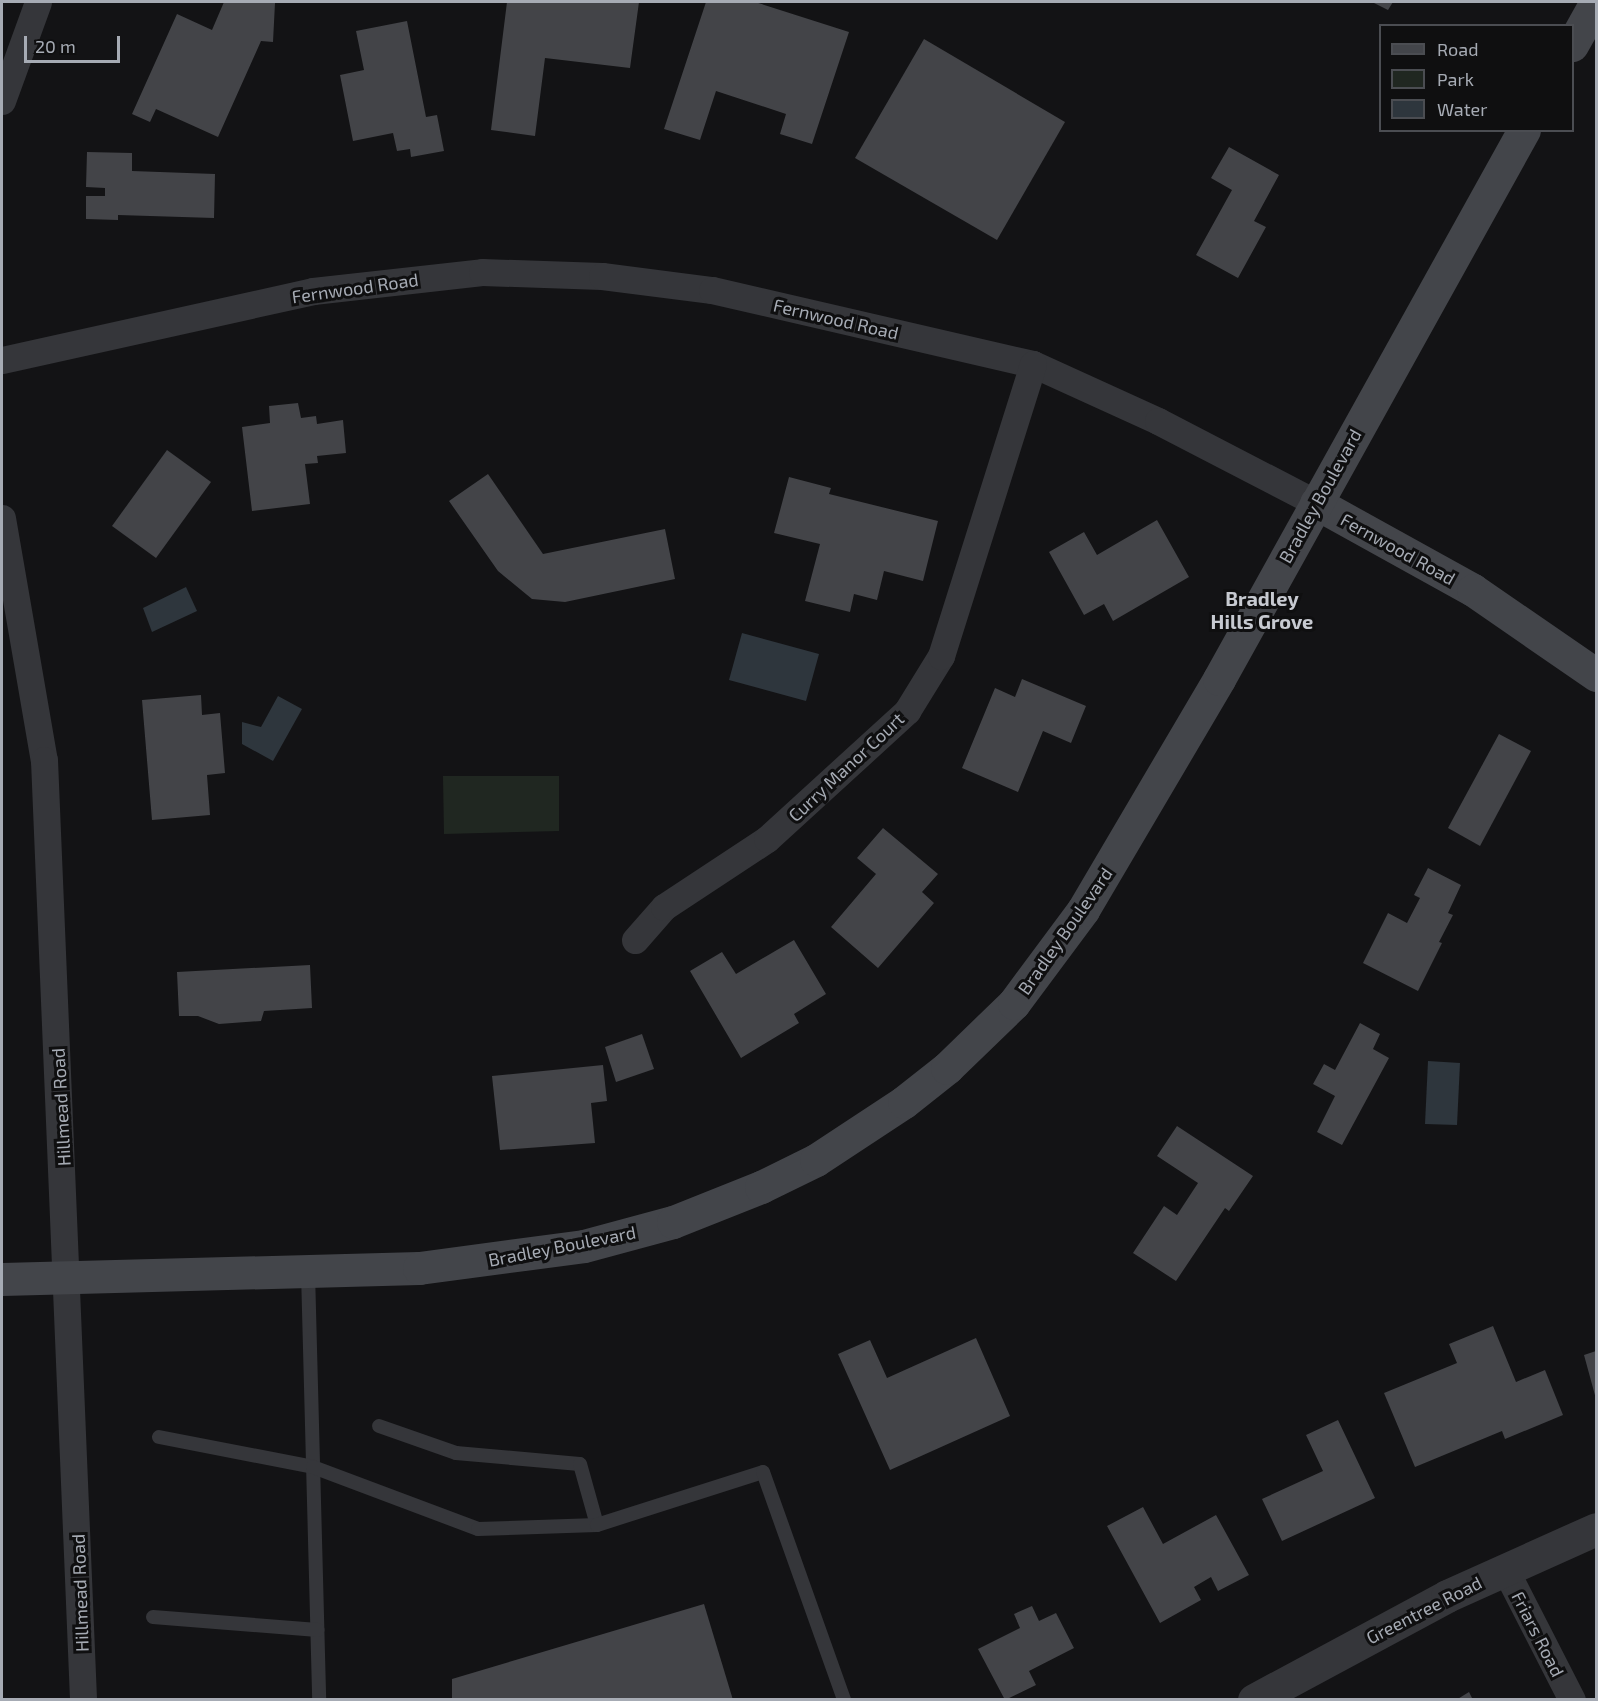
<!DOCTYPE html>
<html>
<head>
<meta charset="utf-8">
<style>
  body { margin:0 }
  #map { position:relative; width:1598px; height:1701px; overflow:hidden; background:#131315; font-family:"Exo 2",sans-serif }
  div>[style] { position:absolute }
  [style*='--x'] { left:calc(var(--x)*1px); top:calc(var(--y)*1px); width:calc(var(--w)*1px); rotate:calc(var(--a)*1deg) }
  .green>* { inset:0; background:#202721 }
  .water>* { inset:0; background:#2e363d }
  .building>* { inset:0; background:#434448 }
  .service>* { height:14px; margin:-7px; padding:0 7px; transform-origin:7px; border-radius:7px; background:#35363a }
  .minor>* { height:27px; margin:-13.5px; padding:0 13.5px; transform-origin:13.5px; border-radius:13.5px; background:#35363a }
  .tertiary>* { height:33px; margin:-16.5px; padding:0 16.5px; transform-origin:16.5px; border-radius:16.5px; background:#35363a }
  .secondary>* { height:33px; margin:-16.5px; padding:0 16.5px; transform-origin:16.5px; border-radius:16.5px; background:#43454a }
  span { translate:-50% -50%; white-space:nowrap; text-align:center; line-height:1.15; -webkit-text-stroke:6px #0f0f10; paint-order:stroke }
  .street-label { font-size:18px; color:#a6abb4 }
  .neighbourhood-label { font-size:20px; color:#c7cad1; font-weight:700 }
  .frame { position:absolute; inset:0; border:3px solid #a6abb4; pointer-events:none }
  .legend { position:absolute; left:1379px; top:24px; width:195px; height:108px; box-sizing:border-box; background:#0f0f10; border:2px solid #4b4d52; margin:0; padding:8px 10px; list-style:none; font-size:18px; color:#a6abb4 }
  .legend li { display:flex; align-items:center; gap:12px; height:30px }
  .legend b { width:30px; border:2px solid #4b4d52 }
  .scale { position:absolute; left:24px; top:36px; width:96px; height:27px; box-sizing:border-box; border:3px solid #a6abb4; border-top:0; padding-left:8px; font-size:18px; line-height:21px; white-space:nowrap; color:#a6abb4; -webkit-text-stroke:4px #0f0f10; paint-order:stroke }
</style>
</head>
<body>
<div id="map">
  <div class="green">
    <i style="clip-path:polygon(443px 776px,559px 776px,559px 831px,444px 834px)"></i>
  </div>
  <div class="water">
    <i style="clip-path:polygon(186px 587px,197px 611px,152px 632px,143px 608px)"></i>
    <i style="clip-path:polygon(742px 633px,819px 654px,806px 701px,729px 680px)"></i>
    <i style="clip-path:polygon(278px 696px,302px 709px,273px 761px,242px 744px,242px 722px,261px 727px)"></i>
    <i style="clip-path:polygon(1428px 1061px,1460px 1063px,1457px 1125px,1425px 1124px)"></i>
  </div>
  <div class="building">
    <i style="clip-path:polygon(224px 2px,275px 3px,273px 42px,261px 41px,218px 137px,156px 109px,150px 122px,132px 114px,177px 14px,212px 30px)"></i>
    <i style="clip-path:polygon(507px 2px,639px 2px,630px 68px,545px 58px,535px 136px,491px 130px)"></i>
    <i style="clip-path:polygon(706px 2px,755px 2px,849px 32px,812px 144px,780px 134px,786px 114px,716px 91px,700px 140px,664px 129px)"></i>
    <i style="clip-path:polygon(1372px 2px,1393px 2px,1388px 10px)"></i>
    <i style="clip-path:polygon(407px 21px,426px 117px,437px 115px,444px 151px,411px 157px,410px 149px,397px 151px,393px 133px,353px 141px,340px 75px,364px 70px,356px 31px)"></i>
    <i style="clip-path:polygon(924px 39px,1065px 122px,997px 240px,855px 158px)"></i>
    <i style="clip-path:polygon(1229px 147px,1279px 175px,1254px 221px,1266px 227px,1238px 278px,1196px 255px,1232px 190px,1211px 178px)"></i>
    <i style="clip-path:polygon(87px 152px,132px 153px,132px 171px,215px 174px,214px 218px,118px 215px,118px 220px,86px 219px,86px 196px,105px 196px,105px 188px,86px 187px)"></i>
    <i style="clip-path:polygon(298px 403px,301px 418px,316px 416px,317px 424px,343px 420px,346px 453px,317px 456px,318px 463px,305px 464px,310px 504px,252px 511px,242px 427px,270px 423px,269px 406px)"></i>
    <i style="clip-path:polygon(167px 450px,211px 482px,156px 558px,112px 526px)"></i>
    <i style="clip-path:polygon(488px 474px,543px 554px,665px 529px,675px 579px,565px 602px,532px 599px,498px 571px,449px 501px)"></i>
    <i style="clip-path:polygon(789px 477px,831px 488px,829px 494px,938px 521px,923px 581px,884px 571px,877px 600px,854px 594px,850px 612px,805px 601px,820px 544px,774px 533px)"></i>
    <i style="clip-path:polygon(1157px 520px,1189px 577px,1113px 621px,1104px 604px,1084px 615px,1049px 552px,1084px 532px,1097px 555px)"></i>
    <i style="clip-path:polygon(1022px 679px,1086px 706px,1071px 743px,1043px 731px,1018px 792px,962px 768px,995px 688px,1015px 697px)"></i>
    <i style="clip-path:polygon(201px 695px,202px 715px,220px 713px,225px 773px,207px 775px,210px 815px,152px 820px,142px 700px)"></i>
    <i style="clip-path:polygon(1499px 734px,1531px 751px,1480px 846px,1448px 828px)"></i>
    <i style="clip-path:polygon(883px 828px,938px 874px,922px 892px,934px 903px,878px 968px,831px 927px,876px 874px,857px 858px)"></i>
    <i style="clip-path:polygon(1428px 868px,1461px 885px,1448px 913px,1453px 915px,1439px 942px,1442px 943px,1418px 991px,1363px 963px,1388px 913px,1407px 923px,1420px 898px,1414px 895px)"></i>
    <i style="clip-path:polygon(794px 940px,826px 994px,794px 1014px,799px 1023px,741px 1058px,690px 971px,722px 952px,736px 974px)"></i>
    <i style="clip-path:polygon(310px 965px,312px 1008px,264px 1011px,261px 1021px,219px 1024px,198px 1016px,179px 1016px,177px 972px)"></i>
    <i style="clip-path:polygon(1360px 1023px,1380px 1034px,1373px 1049px,1389px 1058px,1342px 1145px,1317px 1132px,1335px 1096px,1313px 1084px,1324px 1064px,1335px 1070px)"></i>
    <i style="clip-path:polygon(642px 1034px,654px 1069px,616px 1082px,605px 1047px)"></i>
    <i style="clip-path:polygon(603px 1065px,607px 1101px,591px 1103px,595px 1143px,500px 1150px,492px 1076px)"></i>
    <i style="clip-path:polygon(1177px 1126px,1253px 1176px,1229px 1211px,1225px 1208px,1176px 1281px,1133px 1253px,1164px 1206px,1177px 1215px,1198px 1183px,1157px 1156px)"></i>
    <i style="clip-path:polygon(1493px 1326px,1516px 1382px,1545px 1370px,1563px 1415px,1505px 1439px,1502px 1431px,1415px 1467px,1384px 1393px,1457px 1363px,1449px 1344px)"></i>
    <i style="clip-path:polygon(976px 1338px,1010px 1416px,890px 1470px,838px 1354px,870px 1340px,887px 1378px)"></i>
    <i style="clip-path:polygon(1596px 1351px,1596px 1399px,1584px 1355px)"></i>
    <i style="clip-path:polygon(1338px 1420px,1375px 1498px,1282px 1541px,1262px 1499px,1323px 1471px,1306px 1435px)"></i>
    <i style="clip-path:polygon(1143px 1507px,1163px 1544px,1216px 1515px,1249px 1575px,1218px 1591px,1211px 1577px,1194px 1587px,1201px 1600px,1160px 1623px,1107px 1526px)"></i>
    <i style="clip-path:polygon(704px 1604px,733px 1700px,452px 1700px,452px 1679px)"></i>
    <i style="clip-path:polygon(1032px 1606px,1039px 1621px,1056px 1613px,1074px 1648px,1029px 1671px,1036px 1685px,1005px 1700px,978px 1649px,1020px 1628px,1014px 1614px)"></i>
    <i style="clip-path:polygon(1469px 1692px,1473px 1700px,1456px 1700px)"></i>
  </div>
  <div class="service">
    <i style="--x:308;--y:1272;--w:428;--a:88.5"></i>
    <i style="--x:379;--y:1426;--w:82;--a:19.3"></i>
    <i style="--x:456;--y:1453;--w:124;--a:5.1"></i>
    <i style="--x:580;--y:1464;--w:63;--a:74.4"></i>
    <i style="--x:159;--y:1437;--w:157;--a:11"></i>
    <i style="--x:313;--y:1467;--w:176;--a:20.6"></i>
    <i style="--x:478;--y:1529;--w:119;--a:-1.9"></i>
    <i style="--x:597;--y:1525;--w:174;--a:-17.7"></i>
    <i style="--x:763;--y:1472;--w:242;--a:70.4"></i>
    <i style="--x:153;--y:1617;--w:165;--a:4.5"></i>
  </div>
  <div class="minor">
    <i style="--x:2;--y:101;--w:105;--a:-70"></i>
    <i style="--x:2;--y:360;--w:319;--a:-12.5"></i>
    <i style="--x:313;--y:291;--w:170;--a:-6.4"></i>
    <i style="--x:482;--y:272;--w:120;--a:1.9"></i>
    <i style="--x:602;--y:276;--w:111;--a:7.3"></i>
    <i style="--x:712;--y:290;--w:329;--a:13"></i>
    <i style="--x:1033;--y:364;--w:137;--a:24.5"></i>
    <i style="--x:1158;--y:421;--w:178;--a:27.4"></i>
    <i style="--x:2;--y:518;--w:246;--a:80.2"></i>
    <i style="--x:44;--y:760;--w:941;--a:87.62"></i>
    <i style="--x:635;--y:940;--w:44;--a:-48.7"></i>
    <i style="--x:664;--y:907;--w:123;--a:-33.4"></i>
    <i style="--x:767;--y:839;--w:190;--a:-42.4"></i>
    <i style="--x:907;--y:711;--w:65;--a:-58.3"></i>
    <i style="--x:941;--y:656;--w:306;--a:-72.5"></i>
    <i style="--x:1505;--y:1569;--w:147;--a:62.9"></i>
  </div>
  <div class="tertiary">
    <i style="--x:1254;--y:1700;--w:219;--a:-28.3"></i>
    <i style="--x:1447;--y:1596;--w:163;--a:-24.2"></i>
  </div>
  <div class="secondary">
    <i style="--x:1572;--y:45;--w:49;--a:-60.8"></i>
    <i style="--x:1316;--y:503;--w:179;--a:29"></i>
    <i style="--x:1473;--y:590;--w:150;--a:34.6"></i>
    <i style="--x:2;--y:1279;--w:417;--a:-1.5"></i>
    <i style="--x:419;--y:1268;--w:166;--a:-7.6"></i>
    <i style="--x:584;--y:1246;--w:92;--a:-15.1"></i>
    <i style="--x:673;--y:1222;--w:95;--a:-21.7"></i>
    <i style="--x:761;--y:1187;--w:61;--a:-26.1"></i>
    <i style="--x:816;--y:1160;--w:105;--a:-33.4"></i>
    <i style="--x:904;--y:1102;--w:55;--a:-38.3"></i>
    <i style="--x:947;--y:1068;--w:93;--a:-44.1"></i>
    <i style="--x:1014;--y:1003;--w:116;--a:-53.4"></i>
    <i style="--x:1083;--y:910;--w:268;--a:-59.5"></i>
    <i style="--x:1219;--y:679;--w:628;--a:-60.95"></i>
  </div>
  <div class="street-label">
    <span style="left:355px;top:288px;rotate:-8deg">Fernwood Road</span>
    <span style="left:836px;top:319px;rotate:13deg">Fernwood Road</span>
    <span style="left:1320px;top:496px;rotate:-61deg">Bradley Boulevard</span>
    <span style="left:1398px;top:549px;rotate:29deg">Fernwood Road</span>
    <span style="left:846px;top:767px;rotate:-43deg">Curry Manor Court</span>
    <span style="left:1065px;top:931px;rotate:-55deg">Bradley Boulevard</span>
    <span style="left:61px;top:1107px;rotate:-93deg">Hillmead Road</span>
    <span style="left:562px;top:1246px;rotate:-11deg">Bradley Boulevard</span>
    <span style="left:80px;top:1593px;rotate:-92deg">Hillmead Road</span>
    <span style="left:1424px;top:1610px;rotate:-27deg">Greentree Road</span>
    <span style="left:1538px;top:1634px;rotate:63deg">Friars Road</span>
  </div>
  <div class="neighbourhood-label">
    <span style="left:1262px;top:610px">Bradley<br>Hills Grove</span>
  </div>
  <div class="frame"></div>
  <ul class="legend">
  <li><b style="height:8px;background:#43454a"></b>Road</li>
  <li><b style="height:16px;background:#202721"></b>Park</li>
  <li><b style="height:16px;background:#2e363d"></b>Water</li>
  </ul>
  <div class="scale">20 m</div>
</div>
</body>
</html>
